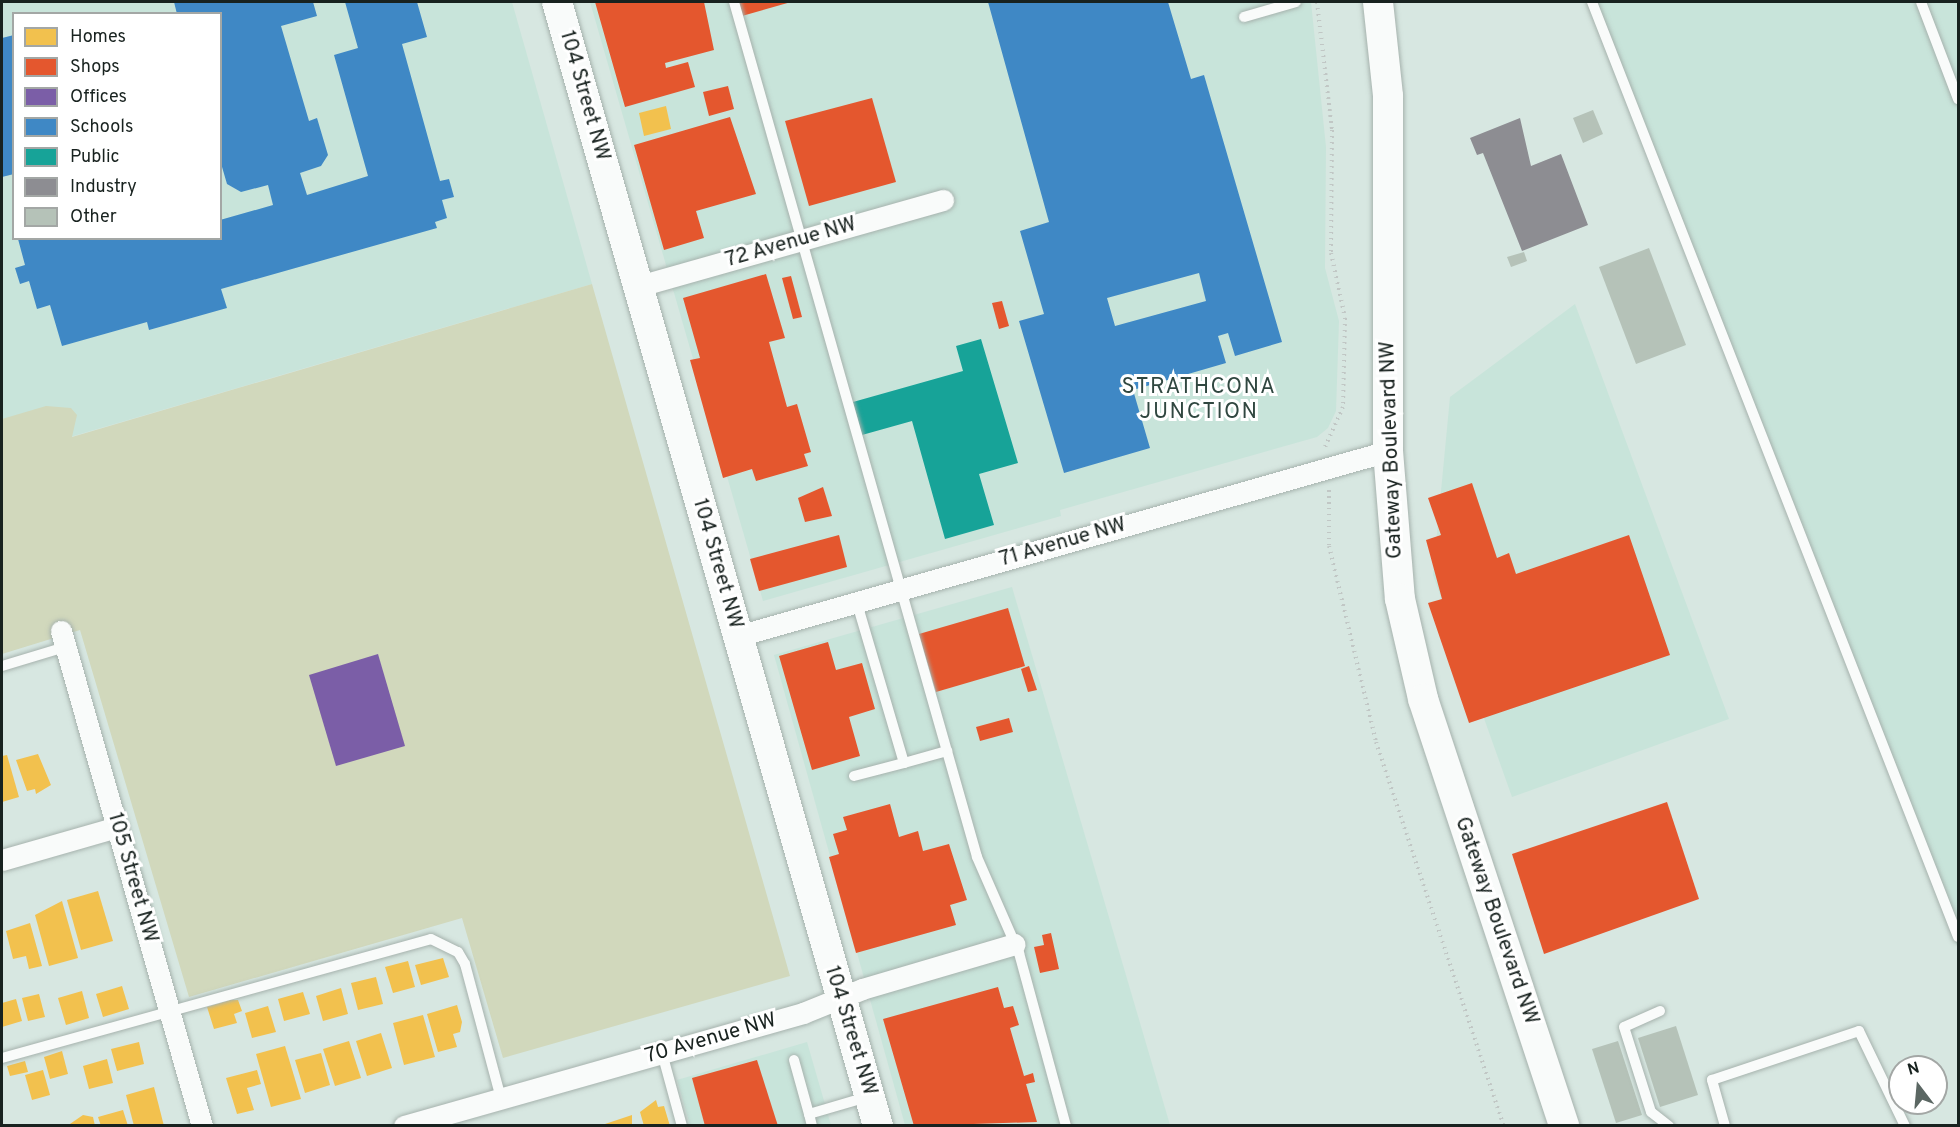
<!DOCTYPE html>
<html>
<head>
<meta charset="utf-8">
<style>
  body { margin:0 }
  #map { position:relative; width:1960px; height:1127px; overflow:hidden; background:#d7e7e1; font-family:Overpass,sans-serif }
  div>[style] { position:absolute }
  [style*='--x'] { left:calc(var(--x)*1px); top:calc(var(--y)*1px); width:calc(var(--w)*1px); rotate:calc(var(--a)*1deg) }
  .built>* { inset:0; background:#c8e4da }
  .green>* { inset:0; background:#d1d8bc }
  .homes>* { inset:0; background:#f2c14e }
  .shops>* { inset:0; background:#e4572e }
  .offices>* { inset:0; background:#7b5ea7 }
  .schools>* { inset:0; background:#3f88c5 }
  .public>* { inset:0; background:#17a398 }
  .industry>* { inset:0; background:#8d8d92 }
  .building>* { inset:0; background:#b5c2b8 }
  .path>* { height:4px; margin-top:-2px; transform-origin:0; background:repeating-linear-gradient(90deg,#c1c7c5 0 1.5px,transparent 0 6px) }
  .roads { filter:drop-shadow(0 0 2px #a6b2ad) drop-shadow(0 0 2px #a6b2ad) }
  .lane>* { height:10px; margin:-5px; padding:0 5px; transform-origin:5px; border-radius:5px; background:#f9fbfa }
  .street>* { height:21px; margin:-10.5px; padding:0 10.5px; transform-origin:10.5px; border-radius:10.5px; background:#f9fbfa }
  .secondary>* { height:30px; margin:-15px; padding:0 15px; transform-origin:15px; border-radius:15px; background:#f9fbfa }
  span { translate:-50% -50%; white-space:nowrap; text-align:center; line-height:1.15; -webkit-text-stroke:6px #fff; paint-order:stroke }
  .street-label { font-size:21px; color:#18221f }
  .neighbourhood-label { font-size:22px; color:#304740; letter-spacing:1.5px }
  .frame { position:absolute; inset:0; border:3px solid #18221f; pointer-events:none }
  .legend { position:absolute; left:12px; top:12px; width:210px; height:228px; box-sizing:border-box; background:#fff; border:2px solid #a3a7a5; margin:0; padding:8px 10px; list-style:none; font-size:18px; color:#18221f }
  .legend li { display:flex; align-items:center; gap:12px; height:30px }
  .legend b { width:30px; border:2px solid #a3a7a5 }
  .north { position:absolute; left:1888px; top:1055px; width:60px; height:60px; box-sizing:border-box; background:#fff; border:2px solid #a3a7a5; border-radius:50%; rotate:344deg; font-size:16px; font-weight:700; line-height:24px; text-align:center; color:#18221f }
  .north::after { content:''; display:block; margin:auto; width:21px; height:27px; background:#5b6763; clip-path:polygon(50% 0,100% 100%,50% 72%,0 100%) }
</style>
</head>
<body>
<div id="map">
  <div class="built">
    <i style="clip-path:polygon(evenodd,2px 2px,512px 2px,592px 284px,2px 457px,2px 2px,14px 14px,220px 14px,220px 238px,14px 238px,14px 14px)"></i>
    <i style="clip-path:polygon(590px 2px,1311px 2px,1326px 147px,1325px 268px,1339px 321px,1336px 411px,1328px 428px,1317px 437px,1060px 510px,1061px 516px,763px 601px)"></i>
    <i style="clip-path:polygon(1593px 2px,1958px 2px,1958px 949px)"></i>
    <i style="clip-path:polygon(1575px 304px,1729px 719px,1512px 797px,1433px 575px,1450px 397px)"></i>
    <i style="clip-path:polygon(1012px 587px,1170px 1125px,905px 1125px,774px 655px)"></i>
    <i style="clip-path:polygon(807px 1042px,831px 1125px,690px 1125px,677px 1080px)"></i>
  </div>
  <div class="green">
    <i style="clip-path:polygon(592px 284px,790px 976px,503px 1058px,462px 918px,189px 997px,80px 630px,2px 654px,2px 419px,46px 406px,71px 408px,77px 415px,72px 437px)"></i>
  </div>
  <div class="homes">
    <i style="clip-path:polygon(666px 106px,671px 129px,644px 136px,639px 113px)"></i>
    <i style="clip-path:polygon(38px 754px,51px 785px,36px 794px,35px 789px,27px 791px,16px 760px)"></i>
    <i style="clip-path:polygon(7px 755px,19px 797px,2px 802px,2px 756px)"></i>
    <i style="clip-path:polygon(98px 891px,113px 941px,81px 950px,67px 900px)"></i>
    <i style="clip-path:polygon(62px 901px,78px 958px,49px 966px,35px 915px)"></i>
    <i style="clip-path:polygon(30px 923px,42px 966px,29px 969px,26px 956px,13px 959px,6px 931px)"></i>
    <i style="clip-path:polygon(443px 958px,449px 977px,421px 985px,415px 965px)"></i>
    <i style="clip-path:polygon(408px 961px,415px 987px,393px 993px,385px 967px)"></i>
    <i style="clip-path:polygon(376px 977px,383px 1004px,358px 1010px,351px 983px)"></i>
    <i style="clip-path:polygon(122px 986px,129px 1009px,103px 1017px,96px 994px)"></i>
    <i style="clip-path:polygon(341px 988px,348px 1014px,323px 1021px,316px 996px)"></i>
    <i style="clip-path:polygon(82px 991px,89px 1018px,66px 1025px,58px 998px)"></i>
    <i style="clip-path:polygon(303px 992px,310px 1014px,284px 1021px,278px 999px)"></i>
    <i style="clip-path:polygon(39px 994px,45px 1017px,28px 1021px,22px 998px)"></i>
    <i style="clip-path:polygon(16px 999px,22px 1021px,2px 1027px,2px 1003px)"></i>
    <i style="clip-path:polygon(230px 1000px,238px 1000px,242px 1011px,234px 1014px,237px 1023px,214px 1029px,207px 1007px)"></i>
    <i style="clip-path:polygon(457px 1005px,462px 1022px,460px 1032px,453px 1034px,457px 1047px,438px 1052px,427px 1014px)"></i>
    <i style="clip-path:polygon(268px 1006px,276px 1032px,252px 1038px,245px 1013px)"></i>
    <i style="clip-path:polygon(423px 1015px,435px 1057px,404px 1065px,393px 1023px)"></i>
    <i style="clip-path:polygon(381px 1033px,392px 1068px,367px 1076px,356px 1041px)"></i>
    <i style="clip-path:polygon(349px 1041px,361px 1078px,335px 1086px,323px 1049px)"></i>
    <i style="clip-path:polygon(139px 1042px,144px 1064px,117px 1071px,111px 1049px)"></i>
    <i style="clip-path:polygon(285px 1046px,301px 1099px,271px 1107px,256px 1054px)"></i>
    <i style="clip-path:polygon(62px 1051px,68px 1074px,50px 1079px,44px 1057px)"></i>
    <i style="clip-path:polygon(321px 1053px,330px 1085px,305px 1093px,295px 1060px)"></i>
    <i style="clip-path:polygon(107px 1059px,113px 1083px,89px 1089px,83px 1066px)"></i>
    <i style="clip-path:polygon(25px 1061px,28px 1072px,10px 1076px,7px 1066px)"></i>
    <i style="clip-path:polygon(43px 1070px,50px 1095px,32px 1100px,25px 1075px)"></i>
    <i style="clip-path:polygon(257px 1070px,261px 1084px,247px 1088px,254px 1110px,237px 1114px,226px 1078px)"></i>
    <i style="clip-path:polygon(154px 1087px,164px 1126px,134px 1126px,126px 1095px)"></i>
    <i style="clip-path:polygon(656px 1100px,658px 1107px,664px 1106px,670px 1126px,644px 1126px,640px 1112px)"></i>
    <i style="clip-path:polygon(123px 1110px,128px 1126px,101px 1126px,98px 1117px)"></i>
    <i style="clip-path:polygon(83px 1115px,93px 1117px,95px 1126px,67px 1126px)"></i>
    <i style="clip-path:polygon(632px 1115px,632px 1126px,606px 1126px,605px 1124px)"></i>
  </div>
  <div class="shops">
    <i style="clip-path:polygon(595px 2px,704px 2px,714px 50px,665px 63px,666px 68px,688px 62px,695px 87px,625px 107px)"></i>
    <i style="clip-path:polygon(738px 2px,791px 2px,742px 16px)"></i>
    <i style="clip-path:polygon(728px 86px,734px 109px,709px 116px,703px 92px)"></i>
    <i style="clip-path:polygon(872px 98px,896px 182px,809px 206px,785px 121px)"></i>
    <i style="clip-path:polygon(730px 117px,756px 194px,696px 211px,704px 238px,664px 250px,634px 145px)"></i>
    <i style="clip-path:polygon(766px 274px,785px 338px,769px 342px,787px 407px,797px 404px,811px 452px,804px 454px,808px 466px,756px 481px,752px 469px,723px 478px,690px 360px,700px 358px,683px 298px)"></i>
    <i style="clip-path:polygon(791px 276px,802px 317px,793px 319px,782px 278px)"></i>
    <i style="clip-path:polygon(1002px 301px,1009px 326px,999px 329px,992px 303px)"></i>
    <i style="clip-path:polygon(1472px 483px,1497px 558px,1509px 553px,1516px 574px,1629px 535px,1670px 655px,1469px 723px,1428px 603px,1442px 599px,1426px 540px,1441px 535px,1428px 498px)"></i>
    <i style="clip-path:polygon(823px 487px,832px 516px,805px 522px,798px 498px)"></i>
    <i style="clip-path:polygon(839px 535px,847px 567px,759px 591px,750px 559px)"></i>
    <i style="clip-path:polygon(1008px 608px,1025px 666px,936px 692px,919px 634px)"></i>
    <i style="clip-path:polygon(828px 642px,836px 670px,862px 663px,875px 709px,849px 717px,860px 756px,812px 770px,779px 656px)"></i>
    <i style="clip-path:polygon(1029px 666px,1037px 690px,1028px 692px,1021px 669px)"></i>
    <i style="clip-path:polygon(1009px 718px,1013px 732px,980px 741px,976px 727px)"></i>
    <i style="clip-path:polygon(1667px 802px,1699px 899px,1544px 954px,1512px 854px)"></i>
    <i style="clip-path:polygon(890px 804px,899px 837px,918px 831px,923px 851px,949px 844px,967px 900px,950px 905px,956px 925px,856px 953px,829px 857px,839px 854px,833px 834px,847px 830px,843px 817px)"></i>
    <i style="clip-path:polygon(1051px 933px,1059px 969px,1040px 973px,1034px 947px,1044px 945px,1042px 935px)"></i>
    <i style="clip-path:polygon(998px 987px,1004px 1008px,1013px 1006px,1019px 1025px,1010px 1028px,1024px 1076px,1033px 1073px,1035px 1082px,1026px 1084px,1037px 1122px,914px 1126px,883px 1019px)"></i>
    <i style="clip-path:polygon(757px 1060px,778px 1126px,705px 1126px,692px 1078px)"></i>
  </div>
  <div class="offices">
    <i style="clip-path:polygon(378px 654px,405px 746px,336px 766px,309px 675px)"></i>
  </div>
  <div class="schools">
    <i style="clip-path:polygon(174px 2px,313px 2px,317px 16px,281px 26px,309px 121px,317px 118px,328px 155px,321px 166px,300px 173px,307px 195px,368px 176px,334px 55px,358px 48px,345px 2px,417px 2px,427px 37px,402px 44px,440px 181px,449px 179px,454px 197px,442px 200px,447px 218px,435px 222px,437px 228px,221px 289px,227px 308px,149px 330px,147px 322px,62px 346px,50px 305px,37px 309px,29px 281px,20px 284px,15px 268px,25px 265px,18px 239px,220px 238px,220px 220px,273px 205px,268px 185px,241px 192px,227px 184px,220px 160px,220px 14px,177px 14px)"></i>
    <i style="clip-path:polygon(evenodd,988px 2px,1168px 2px,1191px 79px,1204px 75px,1282px 342px,1235px 356px,1228px 333px,1218px 336px,1226px 363px,1133px 390px,1150px 448px,1064px 473px,1019px 321px,1044px 314px,1020px 231px,1049px 222px,988px 2px,1199px 273px,1206px 301px,1115px 326px,1107px 298px,1199px 273px)"></i>
    <i style="clip-path:polygon(14px 35px,14px 174px,2px 177px,2px 38px)"></i>
  </div>
  <div class="public">
    <i style="clip-path:polygon(981px 339px,1018px 463px,979px 474px,994px 525px,945px 539px,912px 421px,862px 435px,853px 402px,963px 371px,956px 346px)"></i>
  </div>
  <div class="industry">
    <i style="clip-path:polygon(1520px 118px,1531px 166px,1561px 154px,1588px 225px,1522px 251px,1483px 153px,1477px 155px,1470px 138px)"></i>
  </div>
  <div class="building">
    <i style="clip-path:polygon(1593px 110px,1603px 134px,1583px 143px,1573px 118px)"></i>
    <i style="clip-path:polygon(1649px 248px,1686px 345px,1636px 364px,1599px 267px)"></i>
    <i style="clip-path:polygon(1524px 252px,1527px 261px,1511px 267px,1507px 257px)"></i>
    <i style="clip-path:polygon(1676px 1026px,1698px 1095px,1660px 1107px,1638px 1038px)"></i>
    <i style="clip-path:polygon(1618px 1041px,1642px 1115px,1616px 1123px,1592px 1049px)"></i>
  </div>
  <div class="path">
    <i style="--x:1317;--y:2;--w:129;--a:83.3"></i>
    <i style="--x:1332;--y:130;--w:123;--a:90.5"></i>
    <i style="--x:1331;--y:253;--w:66;--a:77.8"></i>
    <i style="--x:1345;--y:318;--w:89;--a:91.3"></i>
    <i style="--x:1343;--y:407;--w:44;--a:114.2"></i>
    <i style="--x:1329;--y:490;--w:56;--a:90"></i>
    <i style="--x:1329;--y:546;--w:202;--a:76.5"></i>
    <i style="--x:1376;--y:742;--w:405;--a:71.6"></i>
  </div>
  <div class="roads">
    <div class="lane">
      <i style="--x:734;--y:2;--w:889;--a:74.13"></i>
      <i style="--x:977;--y:857;--w:105;--a:66.4"></i>
      <i style="--x:1019;--y:953;--w:179;--a:74.8"></i>
      <i style="--x:1592;--y:2;--w:1004;--a:68.62"></i>
      <i style="--x:1921;--y:2;--w:104;--a:69.1"></i>
      <i style="--x:1244;--y:17;--w:54;--a:-16.1"></i>
      <i style="--x:2;--y:666;--w:66;--a:-16.8"></i>
      <i style="--x:904;--y:763;--w:45;--a:-15.6"></i>
      <i style="--x:854;--y:776;--w:52;--a:-14.6"></i>
      <i style="--x:904;--y:763;--w:167;--a:-106.4"></i>
      <i style="--x:1660;--y:1011;--w:39;--a:156"></i>
      <i style="--x:1624;--y:1027;--w:89;--a:72.4"></i>
      <i style="--x:1651;--y:1112;--w:23;--a:38"></i>
      <i style="--x:662;--y:1053;--w:76;--a:74.7"></i>
      <i style="--x:2;--y:1058;--w:445;--a:-15.5"></i>
      <i style="--x:431;--y:939;--w:30;--a:26"></i>
      <i style="--x:458;--y:952;--w:14;--a:60"></i>
      <i style="--x:465;--y:964;--w:139;--a:75"></i>
      <i style="--x:794;--y:1060;--w:56;--a:74.5"></i>
      <i style="--x:812;--y:1126;--w:12;--a:-104"></i>
      <i style="--x:809;--y:1114;--w:60;--a:-16.3"></i>
      <i style="--x:1725;--y:1126;--w:48;--a:-105.8"></i>
      <i style="--x:1712;--y:1080;--w:155;--a:-18.4"></i>
      <i style="--x:1859;--y:1031;--w:106;--a:64.2"></i>
    </div>
    <div class="street">
      <i style="--x:639;--y:286;--w:316;--a:-15.8"></i>
      <i style="--x:61;--y:631;--w:515;--a:74.1"></i>
      <i style="--x:738;--y:636;--w:676;--a:-15.89"></i>
      <i style="--x:2;--y:860;--w:120;--a:-16"></i>
      <i style="--x:404;--y:1126;--w:415;--a:-15.8"></i>
      <i style="--x:803;--y:1013;--w:64;--a:-22.1"></i>
      <i style="--x:862;--y:989;--w:159;--a:-16.4"></i>
    </div>
    <div class="secondary">
      <i style="--x:557;--y:2;--w:1169;--a:74.06"></i>
      <i style="--x:1378;--y:2;--w:95;--a:83.9"></i>
      <i style="--x:1388;--y:96;--w:355;--a:90"></i>
      <i style="--x:1388;--y:451;--w:148;--a:85.4"></i>
      <i style="--x:1400;--y:599;--w:103;--a:77"></i>
      <i style="--x:1423;--y:699;--w:450;--a:71.7"></i>
    </div>
  </div>
  <div class="street-label">
    <span style="left:584px;top:96px;rotate:74deg">104 Street NW</span>
    <span style="left:791px;top:243px;rotate:-16deg">72 Avenue NW</span>
    <span style="left:1392px;top:450px;rotate:-92deg">Gateway Boulevard NW</span>
    <span style="left:1063px;top:543px;rotate:-16deg">71 Avenue NW</span>
    <span style="left:717px;top:564px;rotate:74deg">104 Street NW</span>
    <span style="left:132px;top:878px;rotate:74deg">105 Street NW</span>
    <span style="left:1496px;top:921px;rotate:71deg">Gateway Boulevard NW</span>
    <span style="left:850px;top:1031px;rotate:73deg">104 Street NW</span>
    <span style="left:711px;top:1039px;rotate:-16deg">70 Avenue NW</span>
  </div>
  <div class="neighbourhood-label">
    <span style="left:1199px;top:400px">STRATHCONA<br>JUNCTION</span>
  </div>
  <div class="frame"></div>
  <ul class="legend">
  <li><b style="height:16px;background:#f2c14e"></b>Homes</li>
  <li><b style="height:16px;background:#e4572e"></b>Shops</li>
  <li><b style="height:16px;background:#7b5ea7"></b>Offices</li>
  <li><b style="height:16px;background:#3f88c5"></b>Schools</li>
  <li><b style="height:16px;background:#17a398"></b>Public</li>
  <li><b style="height:16px;background:#8d8d92"></b>Industry</li>
  <li><b style="height:16px;background:#b5c2b8"></b>Other</li>
  </ul>
  <div class="north">N</div>
</div>
</body>
</html>
